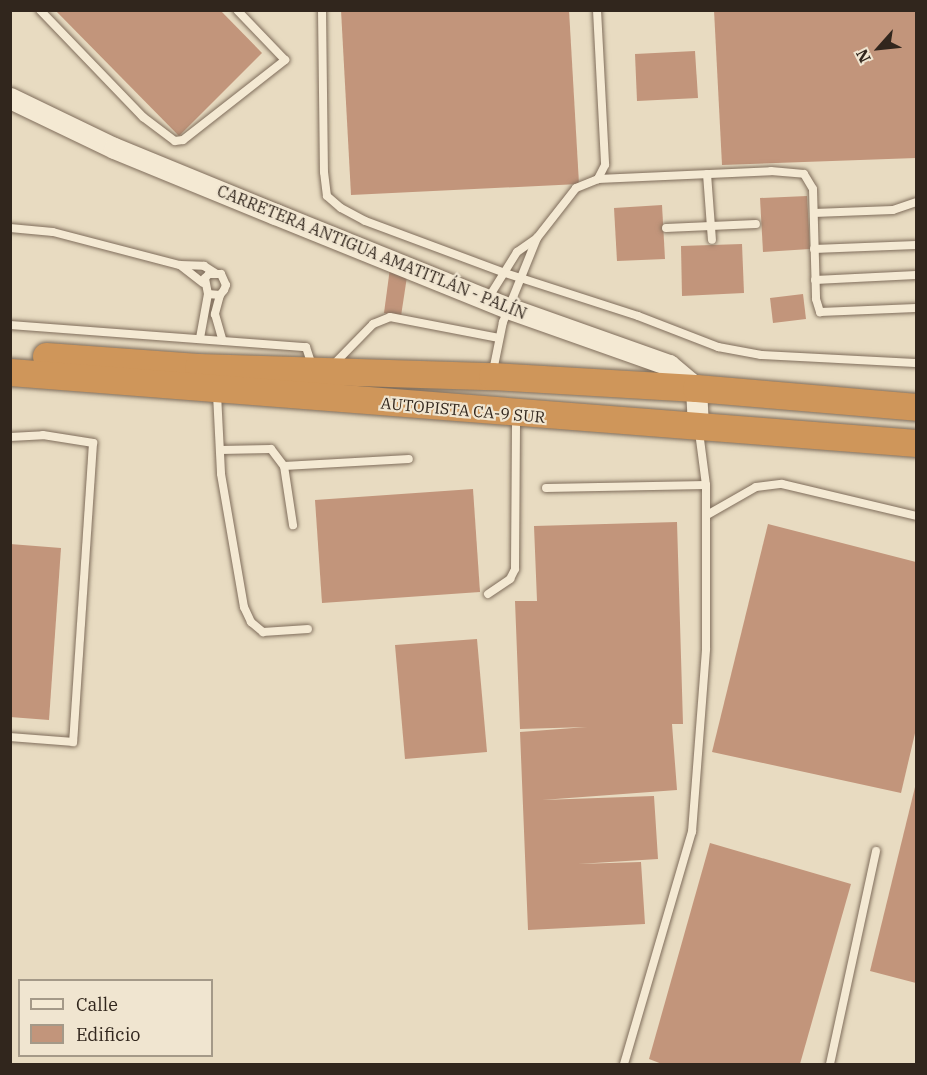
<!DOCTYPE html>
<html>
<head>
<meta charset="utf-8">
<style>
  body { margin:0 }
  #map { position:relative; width:927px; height:1075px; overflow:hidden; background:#e8dbc1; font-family:"IBM Plex Serif",serif }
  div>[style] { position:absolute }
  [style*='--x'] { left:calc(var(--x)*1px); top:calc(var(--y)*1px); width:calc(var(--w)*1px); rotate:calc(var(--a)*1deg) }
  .building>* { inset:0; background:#c2957b }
  .roads { filter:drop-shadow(0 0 2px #7f6d5b) drop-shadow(0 0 2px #7f6d5b) }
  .lane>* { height:8px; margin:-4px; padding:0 4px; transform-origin:4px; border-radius:4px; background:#f4e9d3 }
  .secondary>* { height:21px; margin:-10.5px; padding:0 10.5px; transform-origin:10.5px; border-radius:10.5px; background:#f4e9d3 }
  .highway>* { height:27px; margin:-13.5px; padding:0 13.5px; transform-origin:13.5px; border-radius:13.5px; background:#cf965a }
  span { translate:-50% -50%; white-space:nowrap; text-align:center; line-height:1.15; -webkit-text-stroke:4.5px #f0e5d0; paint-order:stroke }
  .street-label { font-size:16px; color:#31261d }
  .frame { position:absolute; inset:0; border:12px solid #31261d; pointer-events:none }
  .legend { position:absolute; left:18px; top:979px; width:195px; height:78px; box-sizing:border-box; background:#f0e5d0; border:2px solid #a49988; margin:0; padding:8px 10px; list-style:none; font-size:18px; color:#31261d }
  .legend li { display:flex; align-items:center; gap:12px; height:30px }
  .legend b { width:30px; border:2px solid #a49988 }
  .north { position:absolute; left:849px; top:18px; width:60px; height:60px; -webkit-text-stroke:4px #f0e5d0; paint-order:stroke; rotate:243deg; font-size:16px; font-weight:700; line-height:24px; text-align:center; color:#31261d }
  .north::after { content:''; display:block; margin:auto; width:21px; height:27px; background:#31261d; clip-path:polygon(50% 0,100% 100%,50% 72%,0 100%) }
</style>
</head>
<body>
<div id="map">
  <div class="building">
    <i style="clip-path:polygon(55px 10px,220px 10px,262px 53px,179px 136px)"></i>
    <i style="clip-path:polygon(341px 10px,569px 10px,579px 184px,351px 195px)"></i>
    <i style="clip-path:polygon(714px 10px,916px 10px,916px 158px,722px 165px)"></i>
    <i style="clip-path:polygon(695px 51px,698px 98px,637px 101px,635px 54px)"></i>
    <i style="clip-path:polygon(807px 196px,810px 249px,763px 252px,760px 198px)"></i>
    <i style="clip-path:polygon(662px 205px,665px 259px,617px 261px,614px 208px)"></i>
    <i style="clip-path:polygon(742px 244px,744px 293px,682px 296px,681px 246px)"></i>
    <i style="clip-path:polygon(390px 268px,408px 270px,401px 316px,384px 313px)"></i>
    <i style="clip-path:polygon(803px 294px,806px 319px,773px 323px,770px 298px)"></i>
    <i style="clip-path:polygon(473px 489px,480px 592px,322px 603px,315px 500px)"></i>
    <i style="clip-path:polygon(677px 522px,683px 724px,672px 724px,677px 790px,542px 800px,654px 796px,658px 859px,578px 864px,641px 862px,645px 924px,528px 930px,520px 732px,587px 727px,520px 729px,515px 601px,537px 601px,534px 526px)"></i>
    <i style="clip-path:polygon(768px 524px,916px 562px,916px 729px,901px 793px,712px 752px)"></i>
    <i style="clip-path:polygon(10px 544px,61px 548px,49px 720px,10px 717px)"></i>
    <i style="clip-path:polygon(477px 639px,487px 752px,405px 759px,395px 645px)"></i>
    <i style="clip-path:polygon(916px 783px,916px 983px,870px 971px)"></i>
    <i style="clip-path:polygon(710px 843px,851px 884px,800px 1064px,662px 1064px,649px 1059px)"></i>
  </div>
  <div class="roads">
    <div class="lane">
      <i style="--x:40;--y:10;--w:149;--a:46.1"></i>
      <i style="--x:143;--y:117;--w:40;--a:37"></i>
      <i style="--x:175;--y:141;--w:8;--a:-7"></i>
      <i style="--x:183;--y:140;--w:130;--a:-38.1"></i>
      <i style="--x:285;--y:60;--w:69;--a:-133.8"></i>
      <i style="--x:322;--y:10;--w:162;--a:89.3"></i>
      <i style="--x:324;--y:172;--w:24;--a:83"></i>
      <i style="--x:327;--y:196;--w:18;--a:41"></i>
      <i style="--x:341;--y:208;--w:27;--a:28"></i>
      <i style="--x:365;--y:221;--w:146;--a:20.4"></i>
      <i style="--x:502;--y:272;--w:143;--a:17.9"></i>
      <i style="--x:638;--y:316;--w:86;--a:21.2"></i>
      <i style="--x:718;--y:347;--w:44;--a:10.5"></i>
      <i style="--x:761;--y:355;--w:155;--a:3"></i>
      <i style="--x:597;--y:10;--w:155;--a:87"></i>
      <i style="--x:605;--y:165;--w:16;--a:117"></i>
      <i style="--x:707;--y:174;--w:66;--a:85.7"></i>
      <i style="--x:814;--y:213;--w:79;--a:-2.2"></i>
      <i style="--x:893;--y:210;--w:24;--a:-19"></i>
      <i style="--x:10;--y:228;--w:43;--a:5.3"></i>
      <i style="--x:53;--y:232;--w:131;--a:14.6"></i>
      <i style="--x:180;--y:265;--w:29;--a:38"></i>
      <i style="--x:666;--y:228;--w:90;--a:-2.5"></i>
      <i style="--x:814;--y:249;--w:102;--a:-2.2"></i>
      <i style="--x:180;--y:265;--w:24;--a:2"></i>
      <i style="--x:204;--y:266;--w:13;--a:32"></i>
      <i style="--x:815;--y:280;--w:101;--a:-2.8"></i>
      <i style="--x:220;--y:295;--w:20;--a:105"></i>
      <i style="--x:215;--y:314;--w:26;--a:74"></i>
      <i style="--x:489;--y:297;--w:53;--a:-58.1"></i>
      <i style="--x:517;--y:252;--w:24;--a:-35"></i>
      <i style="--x:537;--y:238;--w:63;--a:-52"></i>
      <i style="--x:576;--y:188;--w:24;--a:-22"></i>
      <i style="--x:598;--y:179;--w:173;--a:-2.6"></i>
      <i style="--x:771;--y:171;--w:33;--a:5"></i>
      <i style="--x:804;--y:174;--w:17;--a:59"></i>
      <i style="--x:813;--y:189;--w:110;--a:88.4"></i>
      <i style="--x:816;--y:299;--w:14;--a:73"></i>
      <i style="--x:820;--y:312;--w:96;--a:-2.4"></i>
      <i style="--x:10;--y:325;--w:297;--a:4.3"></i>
      <i style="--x:306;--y:347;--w:20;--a:72"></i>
      <i style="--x:200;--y:338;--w:45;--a:-79.7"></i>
      <i style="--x:208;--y:294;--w:16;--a:-101"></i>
      <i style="--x:205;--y:278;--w:6;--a:-45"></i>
      <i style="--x:209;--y:274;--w:12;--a:0"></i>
      <i style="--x:221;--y:274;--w:12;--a:66"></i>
      <i style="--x:226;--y:285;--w:5;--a:112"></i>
      <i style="--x:224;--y:290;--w:6;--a:129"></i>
      <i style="--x:220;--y:295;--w:12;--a:-175"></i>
      <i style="--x:334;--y:364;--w:56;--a:-45.7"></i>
      <i style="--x:373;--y:324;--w:18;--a:-22"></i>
      <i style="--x:390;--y:317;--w:111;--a:10.9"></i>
      <i style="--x:493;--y:371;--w:50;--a:-78.5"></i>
      <i style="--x:503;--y:322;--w:91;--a:-68"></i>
      <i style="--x:217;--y:394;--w:80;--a:87.1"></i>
      <i style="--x:221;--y:474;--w:135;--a:80.2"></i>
      <i style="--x:244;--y:607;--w:17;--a:65"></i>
      <i style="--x:251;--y:622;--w:16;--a:40"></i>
      <i style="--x:263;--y:632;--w:45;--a:-3.8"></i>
      <i style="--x:10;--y:437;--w:33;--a:-3"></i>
      <i style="--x:43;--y:435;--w:51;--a:9.1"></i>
      <i style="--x:93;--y:443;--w:300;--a:93.8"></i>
      <i style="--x:73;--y:742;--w:63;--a:-175.5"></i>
      <i style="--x:220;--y:450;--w:51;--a:-1.1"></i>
      <i style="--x:271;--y:449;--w:21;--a:53"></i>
      <i style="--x:284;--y:466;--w:60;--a:81.3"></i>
      <i style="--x:284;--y:466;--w:125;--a:-3.2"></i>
      <i style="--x:546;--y:488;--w:160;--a:-1.1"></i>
      <i style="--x:707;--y:515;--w:56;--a:-29.7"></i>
      <i style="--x:756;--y:487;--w:26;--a:-7"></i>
      <i style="--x:782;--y:484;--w:138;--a:13.4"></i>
      <i style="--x:488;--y:594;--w:27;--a:-34"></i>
      <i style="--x:510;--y:579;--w:11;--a:-63"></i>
      <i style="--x:515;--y:569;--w:153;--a:-89.6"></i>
      <i style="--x:624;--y:1064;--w:242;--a:-73.7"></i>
      <i style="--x:692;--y:832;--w:184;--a:-85.6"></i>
      <i style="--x:706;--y:649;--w:164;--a:-90"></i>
      <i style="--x:706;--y:485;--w:53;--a:-97.5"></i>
      <i style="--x:830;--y:1064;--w:218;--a:-77.8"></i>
    </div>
    <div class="secondary">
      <i style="--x:10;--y:98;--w:115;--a:25.7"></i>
      <i style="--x:114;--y:148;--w:174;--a:22.3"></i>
      <i style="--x:275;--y:214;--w:251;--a:22"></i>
      <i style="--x:508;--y:308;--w:171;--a:19.5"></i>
      <i style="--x:669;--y:365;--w:35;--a:40"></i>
      <i style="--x:696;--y:388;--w:39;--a:87"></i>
    </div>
    <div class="highway">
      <i style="--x:46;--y:356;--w:152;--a:4.1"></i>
      <i style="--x:198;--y:367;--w:294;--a:1.8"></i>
      <i style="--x:492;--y:376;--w:204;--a:3.4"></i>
      <i style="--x:696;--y:388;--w:221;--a:4.9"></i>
      <i style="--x:10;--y:372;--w:909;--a:4.48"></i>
    </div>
  </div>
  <div class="street-label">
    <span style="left:372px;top:252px;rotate:22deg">CARRETERA ANTIGUA AMATITLÁN - PALÍN</span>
    <span style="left:463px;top:410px;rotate:5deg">AUTOPISTA CA-9 SUR</span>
  </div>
  <div class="frame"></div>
  <ul class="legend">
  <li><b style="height:8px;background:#f4e9d3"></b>Calle</li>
  <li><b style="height:16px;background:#c2957b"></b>Edificio</li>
  </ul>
  <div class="north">N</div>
</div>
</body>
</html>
